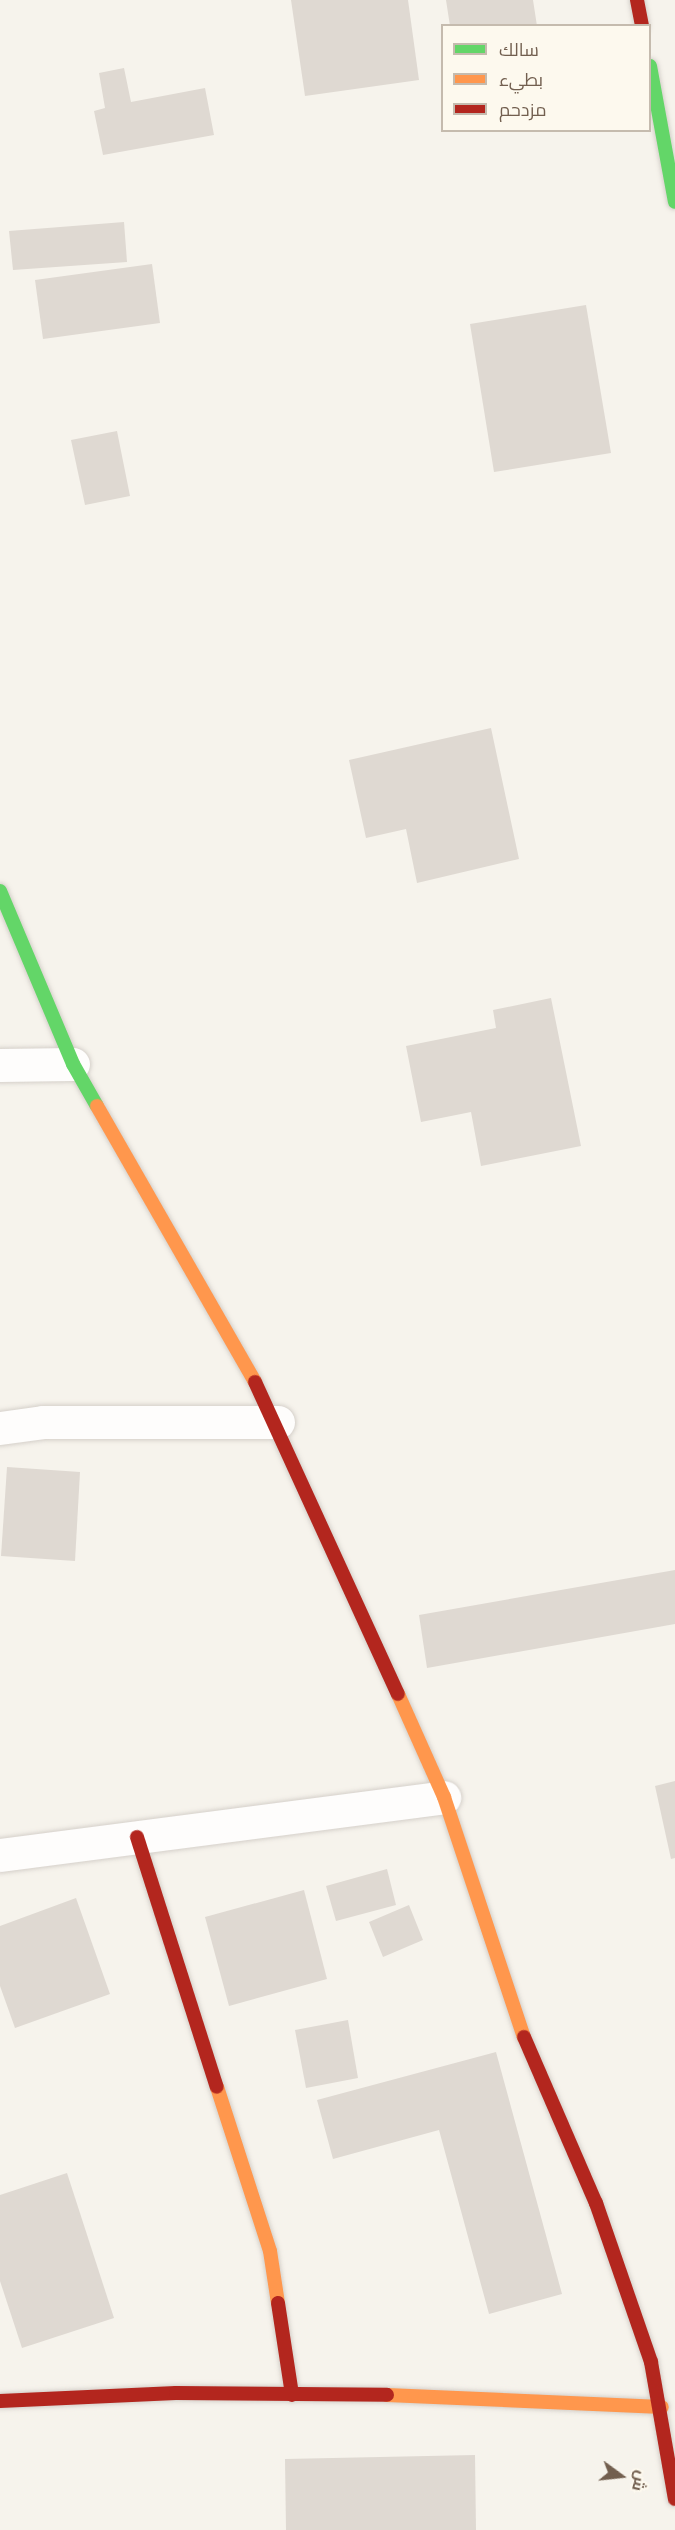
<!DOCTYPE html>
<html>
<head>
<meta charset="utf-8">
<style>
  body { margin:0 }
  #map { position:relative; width:675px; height:2530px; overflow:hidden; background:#f6f3ec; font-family:"Sofia Sans Condensed",Cairo,sans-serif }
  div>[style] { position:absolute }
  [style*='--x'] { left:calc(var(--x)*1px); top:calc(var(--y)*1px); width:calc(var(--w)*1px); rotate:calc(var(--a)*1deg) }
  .building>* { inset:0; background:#dfd9d2 }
  .roads { filter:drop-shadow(0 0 2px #d5d0ca) drop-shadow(0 0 2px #d5d0ca) }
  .street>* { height:33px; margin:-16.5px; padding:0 16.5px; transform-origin:16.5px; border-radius:16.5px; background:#fefdfc }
  .fast>* { height:14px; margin:-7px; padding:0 7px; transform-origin:7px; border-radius:7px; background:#63d668 }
  .slow>* { height:14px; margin:-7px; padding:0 7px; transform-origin:7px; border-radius:7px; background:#ff974d }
  .jam>* { height:14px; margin:-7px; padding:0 7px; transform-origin:7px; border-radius:7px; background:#b3261e }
  span { translate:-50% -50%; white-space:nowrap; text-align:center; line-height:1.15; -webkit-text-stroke:6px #fdf9ee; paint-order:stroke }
  .legend { position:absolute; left:441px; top:24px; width:210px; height:108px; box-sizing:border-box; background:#fdf9ee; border:2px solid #c5bbae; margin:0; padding:8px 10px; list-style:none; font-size:18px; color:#725f4f }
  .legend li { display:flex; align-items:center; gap:12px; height:30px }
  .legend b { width:30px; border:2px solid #c5bbae }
  .north { position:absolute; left:591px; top:2446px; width:60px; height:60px; -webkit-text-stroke:4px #fdf9ee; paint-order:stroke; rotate:105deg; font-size:16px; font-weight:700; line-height:24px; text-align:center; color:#725f4f }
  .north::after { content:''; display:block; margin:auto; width:21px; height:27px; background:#725f4f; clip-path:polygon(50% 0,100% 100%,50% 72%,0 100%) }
</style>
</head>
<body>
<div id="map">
  <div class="building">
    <i style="clip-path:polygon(291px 0,408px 0,419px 80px,305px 96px)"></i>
    <i style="clip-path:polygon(446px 0,533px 0,537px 26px,450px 26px)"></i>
    <i style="clip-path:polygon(124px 68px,131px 102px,205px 88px,214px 135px,103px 155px,94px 111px,105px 108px,99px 73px)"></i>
    <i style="clip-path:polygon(124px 222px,127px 262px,13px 270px,9px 231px)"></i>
    <i style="clip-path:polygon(152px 264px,160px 323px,43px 339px,35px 280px)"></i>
    <i style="clip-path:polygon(586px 305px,611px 453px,494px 472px,470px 324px)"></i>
    <i style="clip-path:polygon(117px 431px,130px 496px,85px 505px,71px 440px)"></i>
    <i style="clip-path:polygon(491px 728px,519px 859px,417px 883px,406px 829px,366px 838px,349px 760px)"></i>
    <i style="clip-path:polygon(551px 998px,581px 1146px,481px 1166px,471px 1112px,421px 1122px,406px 1046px,496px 1028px,493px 1010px)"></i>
    <i style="clip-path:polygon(7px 1467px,80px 1472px,75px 1561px,1px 1556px)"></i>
    <i style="clip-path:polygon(675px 1570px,675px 1624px,427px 1668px,419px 1615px)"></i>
    <i style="clip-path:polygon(675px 1781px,675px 1858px,671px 1859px,655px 1786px)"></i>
    <i style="clip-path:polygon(387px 1869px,396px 1905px,336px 1921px,326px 1886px)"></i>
    <i style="clip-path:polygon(304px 1890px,327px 1979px,229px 2006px,205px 1917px)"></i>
    <i style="clip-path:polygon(76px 1898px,110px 1994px,15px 2028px,0 1986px,0 1926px)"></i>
    <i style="clip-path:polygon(409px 1905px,423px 1940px,383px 1957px,369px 1922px)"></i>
    <i style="clip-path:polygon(348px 2020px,358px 2078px,306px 2088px,295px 2030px)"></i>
    <i style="clip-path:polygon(496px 2052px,562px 2294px,489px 2314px,439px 2130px,333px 2159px,317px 2100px)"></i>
    <i style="clip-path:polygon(67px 2173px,114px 2318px,22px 2348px,0 2281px,0 2195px)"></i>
    <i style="clip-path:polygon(475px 2455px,476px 2530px,286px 2530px,285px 2459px)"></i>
  </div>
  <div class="roads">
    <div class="street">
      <i style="--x:0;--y:1065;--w:73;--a:-0.8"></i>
      <i style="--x:0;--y:1428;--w:43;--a:-7.9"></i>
      <i style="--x:43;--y:1422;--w:235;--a:0"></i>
      <i style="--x:0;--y:1855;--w:448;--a:-7.4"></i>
    </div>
    <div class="fast">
      <i style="--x:650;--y:66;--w:138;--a:79.6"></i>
      <i style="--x:0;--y:891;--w:188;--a:67.1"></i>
      <i style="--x:73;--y:1064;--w:48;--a:60.3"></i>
    </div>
    <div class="slow">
      <i style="--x:97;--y:1106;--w:318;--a:60.2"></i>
      <i style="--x:398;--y:1694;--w:113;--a:65.9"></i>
      <i style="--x:444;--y:1797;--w:253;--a:71.6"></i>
      <i style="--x:217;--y:2087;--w:172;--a:72.1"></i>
      <i style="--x:270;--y:2251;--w:53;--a:81.3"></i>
      <i style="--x:387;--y:2395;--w:275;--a:2.5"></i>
    </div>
    <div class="jam">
      <i style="--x:637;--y:0;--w:26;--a:79"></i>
      <i style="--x:255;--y:1382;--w:343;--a:65.4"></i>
      <i style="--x:137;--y:1837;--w:262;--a:72.3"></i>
      <i style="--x:524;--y:2037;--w:181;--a:66.6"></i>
      <i style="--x:596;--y:2203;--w:168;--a:70.9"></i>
      <i style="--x:651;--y:2362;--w:139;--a:80.1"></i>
      <i style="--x:278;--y:2303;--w:93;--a:81.3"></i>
      <i style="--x:0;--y:2401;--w:176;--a:-2.6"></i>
      <i style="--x:176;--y:2393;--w:211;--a:0.5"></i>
    </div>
  </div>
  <ul class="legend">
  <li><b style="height:8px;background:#63d668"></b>سالك</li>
  <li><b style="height:8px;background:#ff974d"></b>بطيء</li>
  <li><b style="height:8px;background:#b3261e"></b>مزدحم</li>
  </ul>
  <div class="north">ش</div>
</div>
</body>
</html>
